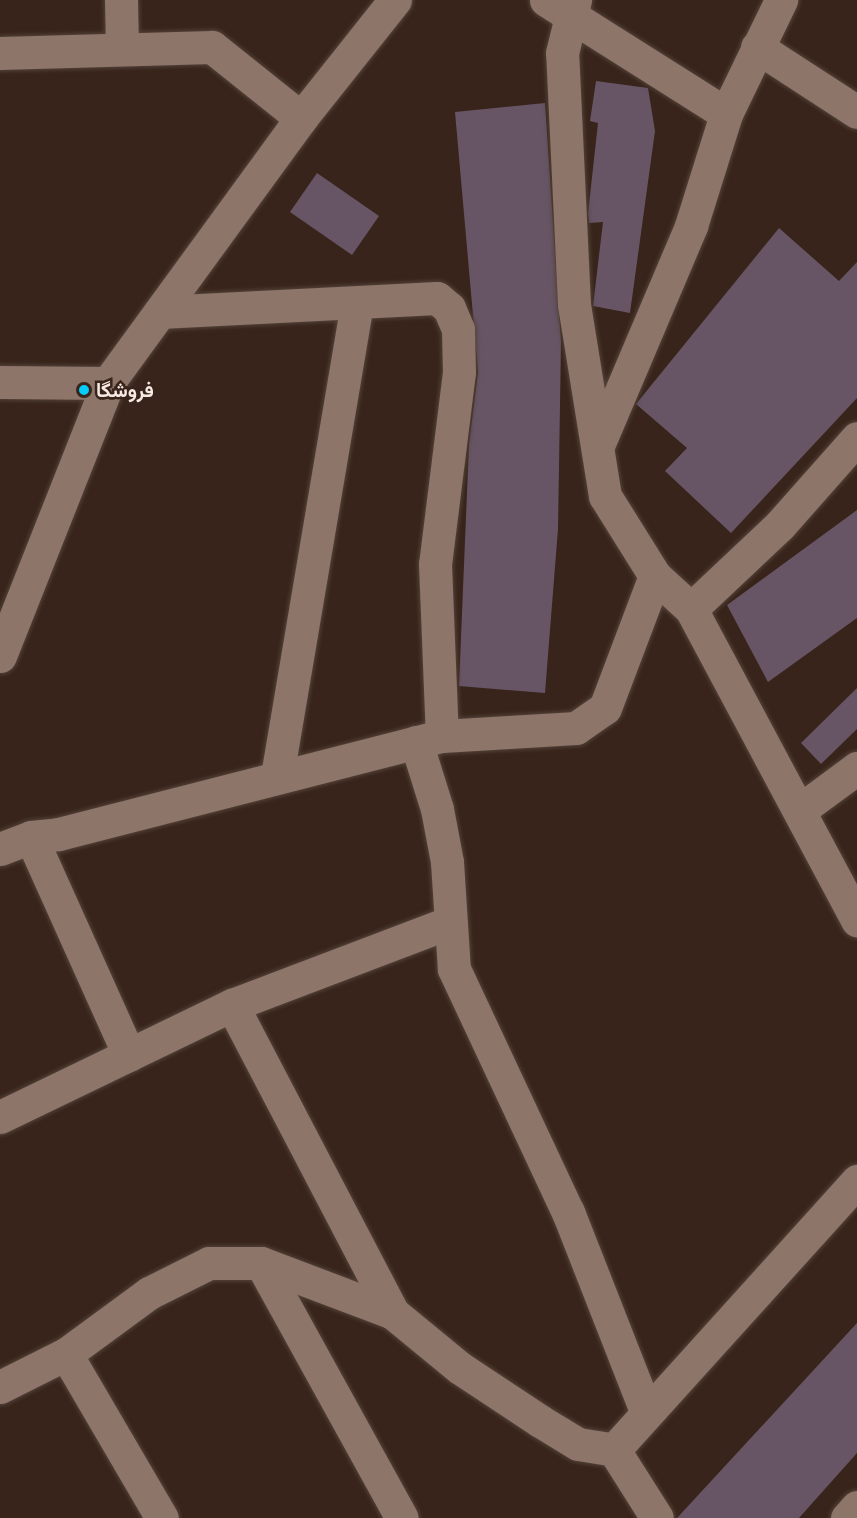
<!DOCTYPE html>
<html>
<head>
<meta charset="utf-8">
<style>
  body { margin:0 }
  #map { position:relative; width:857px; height:1518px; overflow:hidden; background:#38241a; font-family:"Space Grotesk",Vazirmatn,sans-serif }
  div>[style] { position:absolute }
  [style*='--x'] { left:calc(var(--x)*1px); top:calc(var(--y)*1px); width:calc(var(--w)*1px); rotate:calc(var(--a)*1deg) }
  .building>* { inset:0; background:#675566 }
  .roads { filter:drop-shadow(0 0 2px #53423a) drop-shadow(0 0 2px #53423a) }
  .minor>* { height:33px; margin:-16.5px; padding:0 16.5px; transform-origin:16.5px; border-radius:16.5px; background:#8d7569 }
  .dots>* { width:16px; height:16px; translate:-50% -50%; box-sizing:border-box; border:3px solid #38241a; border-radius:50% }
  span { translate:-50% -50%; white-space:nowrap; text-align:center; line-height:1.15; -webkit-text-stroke:5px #38241a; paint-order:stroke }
  .poi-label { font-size:20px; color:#f7e9e3; font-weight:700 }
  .left { translate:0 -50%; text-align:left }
</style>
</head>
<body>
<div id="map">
  <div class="building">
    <i style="clip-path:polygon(596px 81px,648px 88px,655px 131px,630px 313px,593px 306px,603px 222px,589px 223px,588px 213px,598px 123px,590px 121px)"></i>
    <i style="clip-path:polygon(545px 103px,561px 342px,558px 529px,545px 693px,459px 686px,469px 444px,478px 372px,455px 112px)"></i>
    <i style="clip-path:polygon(317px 173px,379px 216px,352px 255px,290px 212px)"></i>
    <i style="clip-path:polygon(779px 228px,839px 281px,857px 262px,857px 398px,731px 533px,665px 471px,687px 448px,636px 404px)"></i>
    <i style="clip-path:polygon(857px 510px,857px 618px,768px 682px,727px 605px)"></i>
    <i style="clip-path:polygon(857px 688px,857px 729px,821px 764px,801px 743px)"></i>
    <i style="clip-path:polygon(857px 1323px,857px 1453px,799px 1518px,677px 1518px)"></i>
  </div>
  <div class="roads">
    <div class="minor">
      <i style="--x:121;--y:0;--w:47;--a:88.8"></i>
      <i style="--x:546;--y:0;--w:213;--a:32.3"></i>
      <i style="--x:757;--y:47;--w:119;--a:33"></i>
      <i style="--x:0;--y:53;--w:212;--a:-1.6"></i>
      <i style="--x:212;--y:47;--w:114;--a:38.6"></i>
      <i style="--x:160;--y:312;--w:277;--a:-2.9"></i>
      <i style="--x:437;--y:298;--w:16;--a:40"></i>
      <i style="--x:449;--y:308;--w:23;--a:67"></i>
      <i style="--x:458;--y:329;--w:43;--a:88.7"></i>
      <i style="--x:459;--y:372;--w:193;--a:97.1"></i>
      <i style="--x:435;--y:564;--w:172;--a:87.7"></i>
      <i style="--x:0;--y:382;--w:108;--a:0.5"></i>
      <i style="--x:599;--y:443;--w:236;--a:-67"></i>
      <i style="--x:691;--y:226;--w:117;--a:-72.6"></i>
      <i style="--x:726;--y:114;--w:127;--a:-64.2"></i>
      <i style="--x:655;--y:576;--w:49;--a:42.5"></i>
      <i style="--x:691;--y:609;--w:353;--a:61.9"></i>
      <i style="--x:691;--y:609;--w:122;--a:-43.3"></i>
      <i style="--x:780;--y:525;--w:116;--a:-48.5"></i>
      <i style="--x:0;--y:656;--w:294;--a:-68.4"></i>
      <i style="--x:108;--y:383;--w:328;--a:-53.9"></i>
      <i style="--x:301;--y:118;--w:151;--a:-51.5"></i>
      <i style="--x:416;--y:742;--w:70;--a:72.6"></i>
      <i style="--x:437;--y:809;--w:54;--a:79.3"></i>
      <i style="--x:447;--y:862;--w:107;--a:86.3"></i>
      <i style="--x:454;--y:969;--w:268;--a:64.9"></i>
      <i style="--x:568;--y:1212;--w:214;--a:68.6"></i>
      <i style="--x:277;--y:776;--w:479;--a:-80.4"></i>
      <i style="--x:800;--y:810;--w:71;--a:-36.4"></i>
      <i style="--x:31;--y:837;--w:239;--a:65.8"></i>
      <i style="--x:0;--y:849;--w:33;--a:-21"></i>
      <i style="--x:31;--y:837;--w:28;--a:-6"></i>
      <i style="--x:59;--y:834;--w:395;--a:-14.4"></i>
      <i style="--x:442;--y:736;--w:134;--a:-3.4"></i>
      <i style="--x:576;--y:728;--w:35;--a:-35"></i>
      <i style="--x:605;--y:708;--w:141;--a:-69.3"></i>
      <i style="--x:655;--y:576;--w:94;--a:-122"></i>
      <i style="--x:605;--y:496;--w:194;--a:-99.2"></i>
      <i style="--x:574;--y:304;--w:251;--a:-92.7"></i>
      <i style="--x:562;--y:53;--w:55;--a:-76.2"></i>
      <i style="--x:232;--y:1005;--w:348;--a:62.4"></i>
      <i style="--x:0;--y:1117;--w:258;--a:-25.8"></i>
      <i style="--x:232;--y:1005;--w:231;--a:-20.8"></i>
      <i style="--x:261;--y:1263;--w:291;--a:61.1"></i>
      <i style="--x:66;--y:1354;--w:190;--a:59.7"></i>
      <i style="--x:0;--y:1387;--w:74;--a:-26.6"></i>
      <i style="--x:66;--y:1354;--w:103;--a:-36.3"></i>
      <i style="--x:149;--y:1293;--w:67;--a:-26.6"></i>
      <i style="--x:209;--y:1263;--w:52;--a:0"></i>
      <i style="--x:261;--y:1263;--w:141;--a:20.7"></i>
      <i style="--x:393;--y:1313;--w:87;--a:39.4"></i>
      <i style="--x:460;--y:1368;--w:96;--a:33.5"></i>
      <i style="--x:540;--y:1421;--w:44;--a:31.2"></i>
      <i style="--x:578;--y:1444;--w:36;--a:9"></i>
      <i style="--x:614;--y:1450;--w:80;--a:57.7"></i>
      <i style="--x:614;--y:1450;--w:363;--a:-47.9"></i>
      <i style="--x:847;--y:1518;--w:15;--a:-48"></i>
    </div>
  </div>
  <div class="dots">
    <i style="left:84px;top:390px;background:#04cbf9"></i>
  </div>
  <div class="poi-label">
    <span class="left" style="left:96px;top:390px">فروشگا</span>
  </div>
</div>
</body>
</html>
